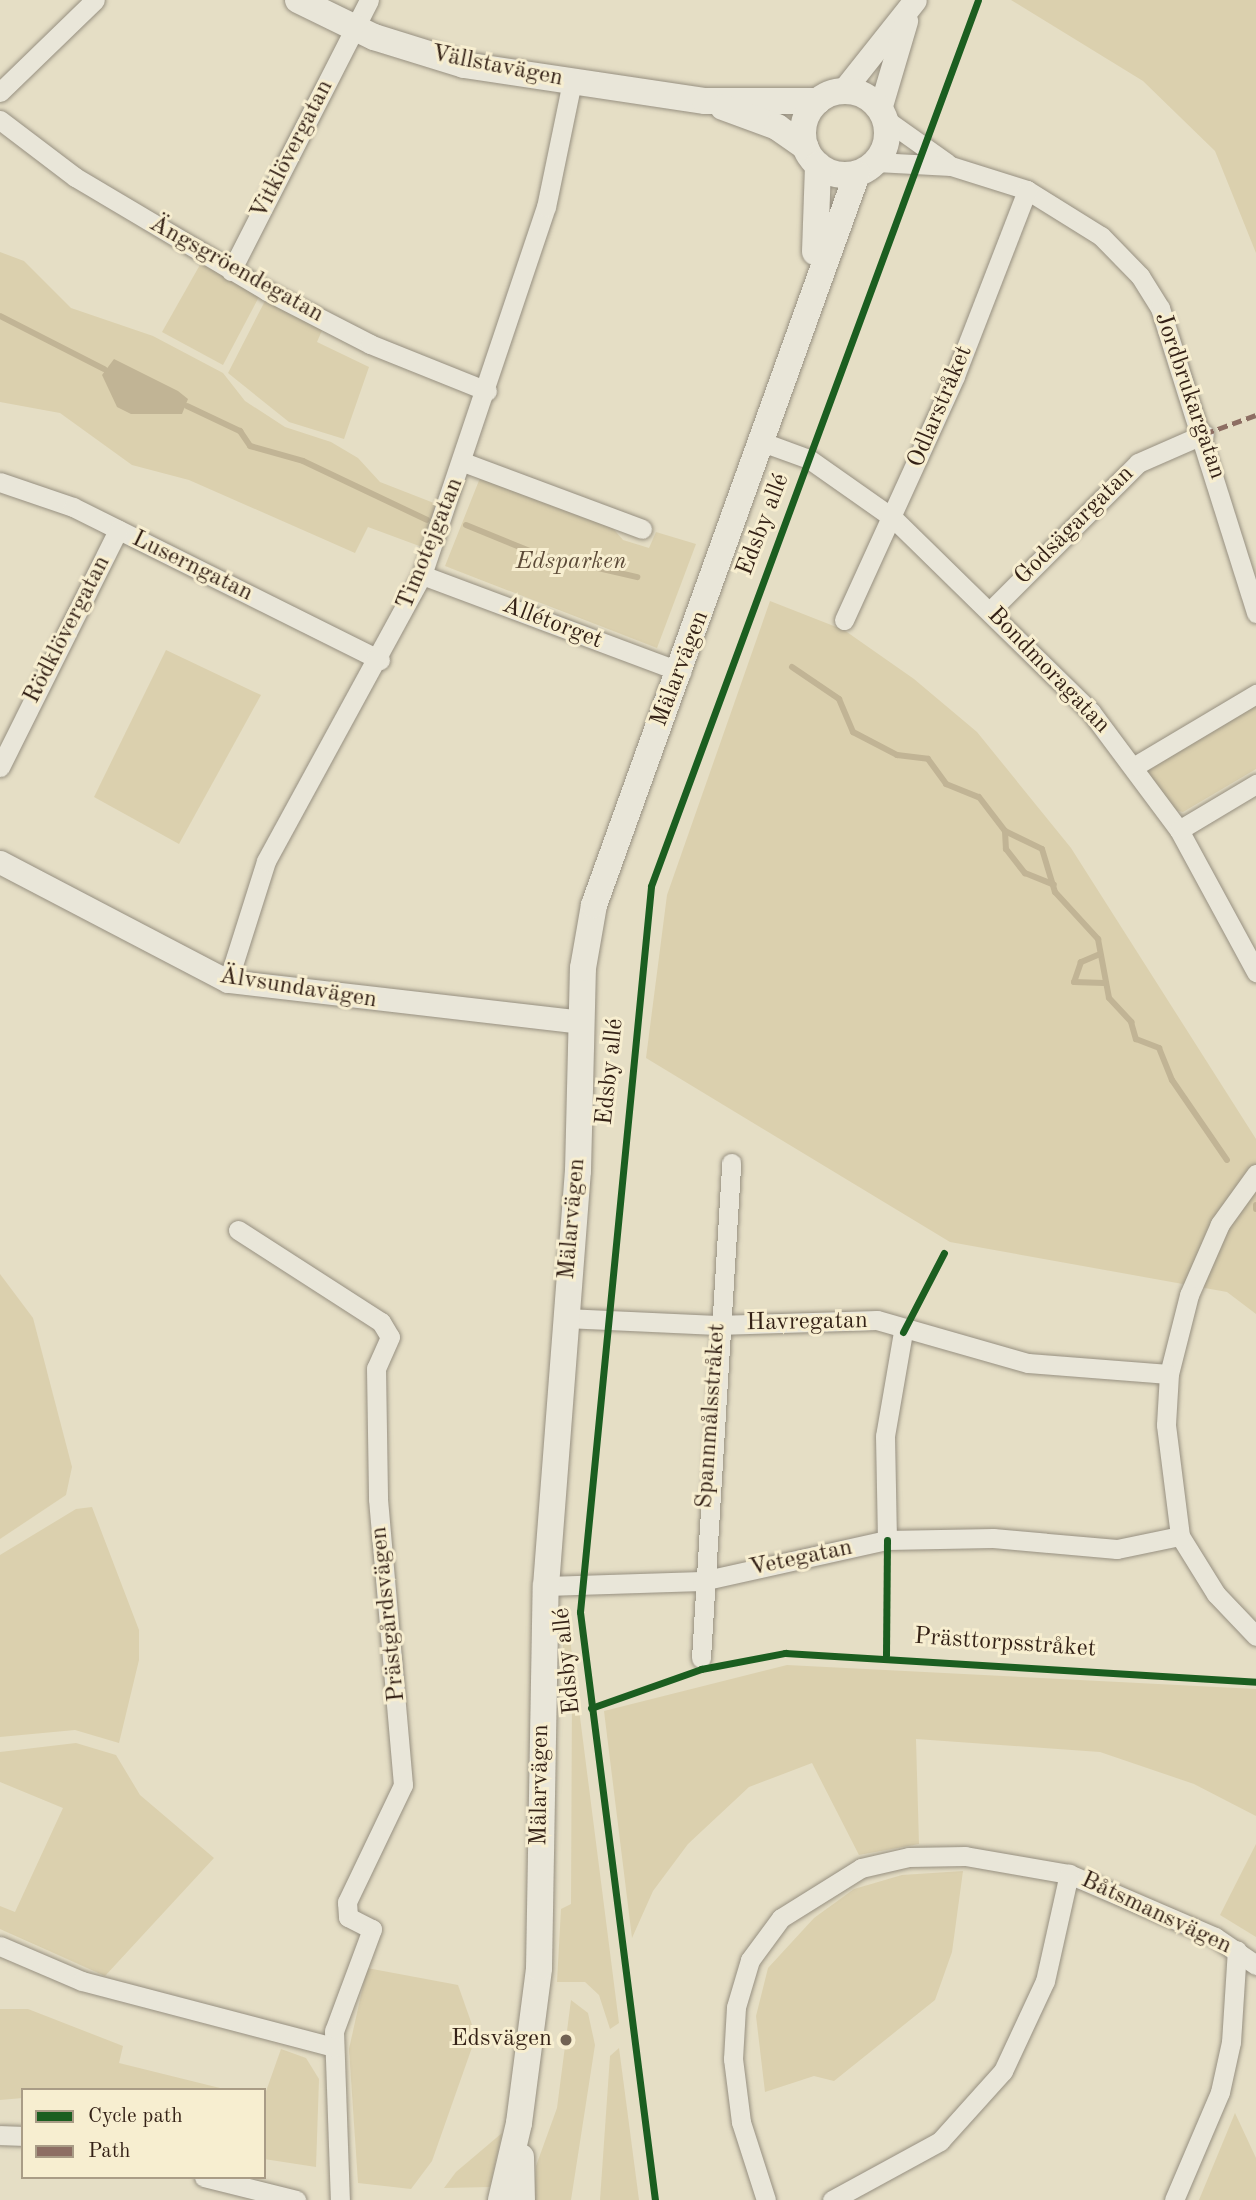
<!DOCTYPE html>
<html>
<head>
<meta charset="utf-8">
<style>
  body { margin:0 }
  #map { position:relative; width:1256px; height:2200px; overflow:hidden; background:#e5dec5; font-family:"Old Standard TT",serif }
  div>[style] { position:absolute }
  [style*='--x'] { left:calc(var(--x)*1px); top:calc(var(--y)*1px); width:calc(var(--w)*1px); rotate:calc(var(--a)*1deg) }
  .green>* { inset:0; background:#dbd0ae }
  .water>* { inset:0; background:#c1b495 }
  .stream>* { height:6px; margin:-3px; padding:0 3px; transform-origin:3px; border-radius:3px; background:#c1b495 }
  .roads { filter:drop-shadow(0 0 2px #979081) drop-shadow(0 0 2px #979081) }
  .minor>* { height:19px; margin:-9.5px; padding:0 9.5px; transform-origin:9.5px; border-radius:9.5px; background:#e9e6d9 }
  .tertiary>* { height:23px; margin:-11.5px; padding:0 11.5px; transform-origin:11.5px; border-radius:11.5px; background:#e9e6d9 }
  .secondary>* { height:26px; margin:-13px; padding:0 13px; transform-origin:13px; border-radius:13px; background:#e9e6d9 }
  .secondary>.ring { margin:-13px; padding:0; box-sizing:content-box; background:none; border:26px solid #e9e6d9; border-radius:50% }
  .quiet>* { height:5px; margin-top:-2.5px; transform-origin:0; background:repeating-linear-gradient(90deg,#8d6e63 0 10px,transparent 0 15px) }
  .cycleway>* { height:7px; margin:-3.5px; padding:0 3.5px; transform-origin:3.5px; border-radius:3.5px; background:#1b5e20 }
  .dots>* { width:19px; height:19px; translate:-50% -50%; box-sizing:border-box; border:4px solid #f7eed0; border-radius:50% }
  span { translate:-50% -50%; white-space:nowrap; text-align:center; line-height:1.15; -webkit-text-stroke:6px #f7eed0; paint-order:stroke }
  .street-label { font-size:24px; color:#342116 }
  .park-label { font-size:24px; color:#5c4a38; font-style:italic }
  .poi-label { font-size:24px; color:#342116 }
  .right { translate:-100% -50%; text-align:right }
  .legend { position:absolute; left:21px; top:2088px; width:245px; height:91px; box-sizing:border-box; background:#f7eed0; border:2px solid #a99c86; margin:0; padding:9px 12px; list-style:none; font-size:21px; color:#342116 }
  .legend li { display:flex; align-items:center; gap:14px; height:35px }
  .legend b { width:35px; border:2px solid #a99c86 }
</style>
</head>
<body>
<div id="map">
  <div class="green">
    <i style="clip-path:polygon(1011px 0,1256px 0,1256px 253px,1215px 151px,1143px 81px)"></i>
    <i style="clip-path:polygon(0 252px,24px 261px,71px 308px,153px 336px,223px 373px,245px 401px,285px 427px,331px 442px,358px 458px,380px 482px,439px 505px,422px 547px,368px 527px,355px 553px,189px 480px,132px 465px,60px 413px,0 402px)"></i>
    <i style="clip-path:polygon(201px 263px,260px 295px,223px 365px,162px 332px)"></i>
    <i style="clip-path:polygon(266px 299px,323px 328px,317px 342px,369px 367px,344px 439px,289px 422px,228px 373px)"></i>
    <i style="clip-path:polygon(480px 478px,611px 526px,623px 540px,649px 548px,656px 532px,696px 544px,657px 648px,445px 566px)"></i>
    <i style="clip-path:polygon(770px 601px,844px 630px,914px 679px,977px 732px,1071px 848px,1256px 1139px,1256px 1314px,1227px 1292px,950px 1242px,646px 1058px,667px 895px)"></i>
    <i style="clip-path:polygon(166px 650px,261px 695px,179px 844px,94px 797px)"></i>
    <i style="clip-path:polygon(1256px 704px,1256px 769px,1183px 812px,1168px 808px,1145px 766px)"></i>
    <i style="clip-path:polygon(0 1274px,33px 1318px,72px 1467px,66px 1495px,0 1539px)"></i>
    <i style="clip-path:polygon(92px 1507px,139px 1630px,139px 1660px,119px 1743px,75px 1730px,0 1737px,0 1555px,76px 1509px)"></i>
    <i style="clip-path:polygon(568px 1623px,619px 2023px,610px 2029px,599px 1995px,585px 1982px,557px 1982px,561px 1909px,571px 1904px,572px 1692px,563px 1686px,563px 1626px)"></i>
    <i style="clip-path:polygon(787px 1665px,1256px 1689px,1256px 1816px,1194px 1784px,1100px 1752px,916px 1739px,919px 1844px,859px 1855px,812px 1763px,749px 1787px,688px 1844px,653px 1891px,632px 1938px,604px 1711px)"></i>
    <i style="clip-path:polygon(76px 1743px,116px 1755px,140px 1795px,214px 1858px,105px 1976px,0 1929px,0 1906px,15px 1912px,63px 1808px,0 1782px,0 1752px)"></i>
    <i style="clip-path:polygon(1256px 1844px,1256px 1937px,1220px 1915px)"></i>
    <i style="clip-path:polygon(963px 1871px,952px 1952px,935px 2000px,834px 2081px,814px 2076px,765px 2092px,756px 2016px,768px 1968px,814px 1918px,854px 1889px,902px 1875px)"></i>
    <i style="clip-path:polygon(367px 1968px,458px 1985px,476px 2036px,432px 2161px,411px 2189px,358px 2183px,349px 2049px)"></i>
    <i style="clip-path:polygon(571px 2000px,588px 2013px,595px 2045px,571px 2200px,534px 2200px,536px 2166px,557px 2108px)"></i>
    <i style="clip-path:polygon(0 2009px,28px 2009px,123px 2046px,119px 2063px,228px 2090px,23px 2090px,23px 2098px,0 2100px)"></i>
    <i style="clip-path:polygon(619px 2048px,639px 2200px,600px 2200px,610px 2056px)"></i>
    <i style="clip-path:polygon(281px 2049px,306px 2058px,319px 2079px,316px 2167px,264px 2159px,264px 2097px)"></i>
    <i style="clip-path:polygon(1235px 2113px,1256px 2158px,1256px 2200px,1199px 2200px)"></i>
    <i style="clip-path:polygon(502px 2133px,490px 2187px,444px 2188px,456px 2172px)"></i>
  </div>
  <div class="water">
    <i style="clip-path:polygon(114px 359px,178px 391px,188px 399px,182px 414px,131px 414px,117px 407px,102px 375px)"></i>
  </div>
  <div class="stream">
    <i style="--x:0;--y:316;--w:117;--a:27"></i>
    <i style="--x:187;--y:406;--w:59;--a:25.3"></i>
    <i style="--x:240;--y:431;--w:18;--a:56"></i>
    <i style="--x:250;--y:446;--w:55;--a:15.8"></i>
    <i style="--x:303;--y:461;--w:137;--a:25.4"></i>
    <i style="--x:466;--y:525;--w:77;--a:22.2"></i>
    <i style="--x:537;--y:554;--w:103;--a:13"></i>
    <i style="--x:792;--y:667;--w:57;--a:34.2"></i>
    <i style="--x:839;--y:699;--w:36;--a:67"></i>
    <i style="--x:853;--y:732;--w:50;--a:27.6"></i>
    <i style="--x:897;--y:755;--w:31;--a:7"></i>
    <i style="--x:928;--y:759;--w:31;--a:54"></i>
    <i style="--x:946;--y:784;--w:35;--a:22"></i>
    <i style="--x:979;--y:797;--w:43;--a:52.6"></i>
    <i style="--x:1005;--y:831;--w:41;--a:25.9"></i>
    <i style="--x:1042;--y:849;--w:45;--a:73.2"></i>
    <i style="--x:1055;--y:892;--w:64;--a:47.5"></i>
    <i style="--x:1098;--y:939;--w:60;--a:79.4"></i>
    <i style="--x:1109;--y:998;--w:33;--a:47"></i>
    <i style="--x:1131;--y:1022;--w:18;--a:74"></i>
    <i style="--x:1136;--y:1039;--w:25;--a:21"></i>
    <i style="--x:1159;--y:1048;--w:35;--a:68"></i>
    <i style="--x:1172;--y:1080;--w:97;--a:55.5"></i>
    <i style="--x:1005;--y:831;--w:18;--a:87"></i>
    <i style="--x:1006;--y:849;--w:31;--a:52"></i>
    <i style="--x:1025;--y:873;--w:31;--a:22"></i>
    <i style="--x:1100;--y:954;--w:21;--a:157"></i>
    <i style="--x:1081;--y:962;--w:21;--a:109"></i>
    <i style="--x:1074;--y:982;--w:30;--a:2"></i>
    <i style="--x:1256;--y:1205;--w:4;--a:90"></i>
  </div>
  <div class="roads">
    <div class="minor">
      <i style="--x:0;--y:92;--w:132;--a:-44.1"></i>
      <i style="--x:885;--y:119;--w:76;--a:35.4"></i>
      <i style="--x:0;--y:120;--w:94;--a:37.2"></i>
      <i style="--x:75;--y:177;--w:223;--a:30.7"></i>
      <i style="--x:267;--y:291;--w:116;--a:27.2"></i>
      <i style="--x:370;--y:344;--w:126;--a:21.9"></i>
      <i style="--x:876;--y:162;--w:75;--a:3.1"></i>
      <i style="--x:951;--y:166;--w:80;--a:17.5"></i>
      <i style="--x:1027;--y:190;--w:87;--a:31.9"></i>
      <i style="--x:1101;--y:236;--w:56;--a:45.7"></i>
      <i style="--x:1140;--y:276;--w:38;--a:58"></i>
      <i style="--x:1160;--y:308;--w:320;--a:72.5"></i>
      <i style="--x:231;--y:271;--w:304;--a:-63"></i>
      <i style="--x:765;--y:443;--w:47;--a:20"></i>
      <i style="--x:809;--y:459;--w:103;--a:35.1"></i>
      <i style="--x:893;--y:518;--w:277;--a:44.4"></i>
      <i style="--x:1091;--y:712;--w:147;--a:53.3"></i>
      <i style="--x:1179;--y:830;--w:162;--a:61.5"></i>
      <i style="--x:463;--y:462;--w:191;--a:20.5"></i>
      <i style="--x:0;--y:482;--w:77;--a:18.9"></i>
      <i style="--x:73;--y:507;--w:343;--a:26.5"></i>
      <i style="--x:422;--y:575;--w:277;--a:20.5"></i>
      <i style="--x:991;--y:610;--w:208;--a:-45"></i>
      <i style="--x:1138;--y:463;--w:72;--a:-23.7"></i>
      <i style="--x:844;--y:620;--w:268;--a:-65.5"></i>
      <i style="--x:955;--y:376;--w:199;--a:-68.8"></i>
      <i style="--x:1135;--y:766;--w:141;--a:-30.8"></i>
      <i style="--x:0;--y:767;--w:265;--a:-63.5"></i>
      <i style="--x:1179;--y:830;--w:90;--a:-30.9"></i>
      <i style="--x:228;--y:981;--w:126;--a:-72.4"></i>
      <i style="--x:266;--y:861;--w:326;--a:-61.4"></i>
      <i style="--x:422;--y:575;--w:388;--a:-71.4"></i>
      <i style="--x:546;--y:207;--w:128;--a:-78.3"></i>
      <i style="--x:1256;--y:1174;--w:62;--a:125.8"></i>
      <i style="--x:1220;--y:1224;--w:77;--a:113.6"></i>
      <i style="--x:1189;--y:1295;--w:81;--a:104.2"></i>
      <i style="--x:1169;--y:1374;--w:51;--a:93.4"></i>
      <i style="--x:1166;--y:1425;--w:112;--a:82.8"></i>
      <i style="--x:1180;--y:1536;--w:68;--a:58.2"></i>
      <i style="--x:1216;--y:1594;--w:58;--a:46.4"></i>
      <i style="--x:238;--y:1230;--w:170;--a:32.8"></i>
      <i style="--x:381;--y:1322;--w:17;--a:59"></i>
      <i style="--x:390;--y:1337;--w:34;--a:114"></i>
      <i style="--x:376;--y:1368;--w:131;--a:89.1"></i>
      <i style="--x:378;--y:1499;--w:287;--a:85"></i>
      <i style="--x:403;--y:1785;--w:130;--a:115.6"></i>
      <i style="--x:347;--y:1902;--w:15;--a:86"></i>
      <i style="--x:348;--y:1917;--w:27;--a:27"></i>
      <i style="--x:372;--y:1929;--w:109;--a:110.4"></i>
      <i style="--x:334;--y:2031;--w:169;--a:88"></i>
      <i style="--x:565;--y:1318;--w:152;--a:2.6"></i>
      <i style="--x:717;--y:1325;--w:160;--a:-1.8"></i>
      <i style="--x:877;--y:1320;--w:157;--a:15.9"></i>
      <i style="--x:1028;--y:1363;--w:141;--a:4.5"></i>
      <i style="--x:887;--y:1540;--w:104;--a:-91.1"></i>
      <i style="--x:885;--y:1436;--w:106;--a:-80.2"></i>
      <i style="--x:546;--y:1586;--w:156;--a:-1.8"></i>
      <i style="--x:702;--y:1581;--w:189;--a:-12.5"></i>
      <i style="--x:887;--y:1540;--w:106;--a:-1.1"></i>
      <i style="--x:993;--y:1538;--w:124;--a:5.1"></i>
      <i style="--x:1117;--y:1549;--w:64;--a:-11.7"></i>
      <i style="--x:701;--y:1658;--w:496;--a:-86.5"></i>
      <i style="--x:0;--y:1946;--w:89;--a:23.1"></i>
      <i style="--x:82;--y:1981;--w:260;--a:14.7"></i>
      <i style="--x:0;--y:2135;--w:23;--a:2"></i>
      <i style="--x:204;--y:2177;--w:95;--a:14"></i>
      <i style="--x:766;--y:2200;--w:82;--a:-107.8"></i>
      <i style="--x:741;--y:2122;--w:64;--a:-97.2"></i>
      <i style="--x:733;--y:2059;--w:52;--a:-86.7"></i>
      <i style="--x:736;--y:2007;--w:49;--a:-73.4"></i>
      <i style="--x:750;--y:1960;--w:52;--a:-53.6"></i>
      <i style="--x:781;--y:1918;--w:94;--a:-32"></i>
      <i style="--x:861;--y:1868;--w:49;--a:-12.9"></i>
      <i style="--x:909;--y:1857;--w:56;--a:-1"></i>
      <i style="--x:965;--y:1856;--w:106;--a:9.8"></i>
      <i style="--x:1069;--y:1874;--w:159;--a:23.3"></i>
      <i style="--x:1215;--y:1937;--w:50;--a:34.3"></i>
      <i style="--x:832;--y:2200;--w:123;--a:-28.6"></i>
      <i style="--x:940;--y:2141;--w:94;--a:-48"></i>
      <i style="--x:1003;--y:2071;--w:99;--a:-65"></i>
      <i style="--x:1045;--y:1981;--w:110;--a:-77.4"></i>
      <i style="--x:1174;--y:2200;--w:117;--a:-66.9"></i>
      <i style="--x:1220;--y:2092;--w:51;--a:-77.6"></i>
      <i style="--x:1231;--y:2042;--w:92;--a:-86.3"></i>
    </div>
    <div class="tertiary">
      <i style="--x:842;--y:92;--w:117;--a:-51.6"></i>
      <i style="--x:880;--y:109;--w:92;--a:-73.5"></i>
      <i style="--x:0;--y:862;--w:257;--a:27.6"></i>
      <i style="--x:228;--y:981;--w:356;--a:6.6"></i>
    </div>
    <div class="secondary">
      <i style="--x:298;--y:0;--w:85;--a:26"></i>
      <i style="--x:374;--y:37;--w:94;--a:17.3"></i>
      <i style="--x:464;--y:65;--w:244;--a:8.5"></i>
      <i style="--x:705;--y:101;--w:113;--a:0"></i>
      <i class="ring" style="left:803px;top:91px;width:58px;height:58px"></i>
      <i style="--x:723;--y:107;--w:58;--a:20.3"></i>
      <i style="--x:777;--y:127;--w:35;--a:35"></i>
      <i style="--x:815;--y:252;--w:87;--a:-88"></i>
      <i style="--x:521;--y:2157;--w:43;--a:88.7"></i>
      <i style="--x:501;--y:2200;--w:79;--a:-76.8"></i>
      <i style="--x:519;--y:2123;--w:156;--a:-82.6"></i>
      <i style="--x:539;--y:1968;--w:382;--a:-89"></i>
      <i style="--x:546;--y:1586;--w:416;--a:-85.6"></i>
      <i style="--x:578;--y:1171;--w:203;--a:-88.6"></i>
      <i style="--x:583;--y:968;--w:64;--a:-80.1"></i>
      <i style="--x:594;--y:905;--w:777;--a:-70.21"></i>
    </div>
  </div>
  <div class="quiet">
    <i style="--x:1204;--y:434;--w:55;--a:-20.1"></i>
  </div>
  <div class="cycleway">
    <i style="--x:903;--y:1332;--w:89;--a:-62.6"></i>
    <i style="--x:886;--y:1655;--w:115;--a:-89.5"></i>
    <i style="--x:591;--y:1708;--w:117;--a:-19.5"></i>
    <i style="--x:701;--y:1669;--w:86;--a:-10.8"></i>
    <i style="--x:785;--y:1653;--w:472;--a:3.5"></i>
    <i style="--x:655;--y:2200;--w:593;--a:-97.27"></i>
    <i style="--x:580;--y:1612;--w:729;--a:-84.41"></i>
    <i style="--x:651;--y:886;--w:944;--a:-69.74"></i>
  </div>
  <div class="dots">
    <i style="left:566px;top:2040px;background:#726353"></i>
  </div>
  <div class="street-label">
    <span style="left:497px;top:67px;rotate:11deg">Vällstavägen</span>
    <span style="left:293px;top:150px;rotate:-63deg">Vitklövergatan</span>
    <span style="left:236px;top:270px;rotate:29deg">Ängsgröendegatan</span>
    <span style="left:1189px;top:396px;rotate:71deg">Jordbrukargatan</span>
    <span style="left:941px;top:407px;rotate:-67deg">Odlarstråket</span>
    <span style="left:764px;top:525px;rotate:-69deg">Edsby allé</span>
    <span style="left:1075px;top:526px;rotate:-45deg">Godsägargatan</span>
    <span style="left:431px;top:544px;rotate:-68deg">Timotejgatan</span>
    <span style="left:192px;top:567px;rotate:26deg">Luserngatan</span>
    <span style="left:552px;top:624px;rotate:21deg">Allétorget</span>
    <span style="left:68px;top:630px;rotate:-63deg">Rödklövergatan</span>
    <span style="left:681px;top:669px;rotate:-69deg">Mälarvägen</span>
    <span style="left:1048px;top:671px;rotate:46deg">Bondmoragatan</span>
    <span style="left:298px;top:989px;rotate:9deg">Älvsundavägen</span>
    <span style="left:611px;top:1072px;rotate:-84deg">Edsby allé</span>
    <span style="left:573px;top:1219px;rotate:-85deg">Mälarvägen</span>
    <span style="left:807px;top:1323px;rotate:-1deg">Havregatan</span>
    <span style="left:712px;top:1416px;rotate:-86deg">Spannmålsstråket</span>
    <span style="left:801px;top:1559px;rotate:-12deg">Vetegatan</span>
    <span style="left:389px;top:1614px;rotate:-96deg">Prästgårdsvägen</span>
    <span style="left:1005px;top:1644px;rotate:4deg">Prästtorpsstråket</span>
    <span style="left:568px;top:1661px;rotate:-96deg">Edsby allé</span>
    <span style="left:541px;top:1785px;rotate:-89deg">Mälarvägen</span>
    <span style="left:1156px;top:1914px;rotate:25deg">Båtsmansvägen</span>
  </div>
  <div class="park-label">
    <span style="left:571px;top:563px">Edsparken</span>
  </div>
  <div class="poi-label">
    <span class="right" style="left:552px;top:2040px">Edsvägen</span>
  </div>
  <ul class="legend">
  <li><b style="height:9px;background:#1b5e20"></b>Cycle path</li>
  <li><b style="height:9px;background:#8d6e63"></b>Path</li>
  </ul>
</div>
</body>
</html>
